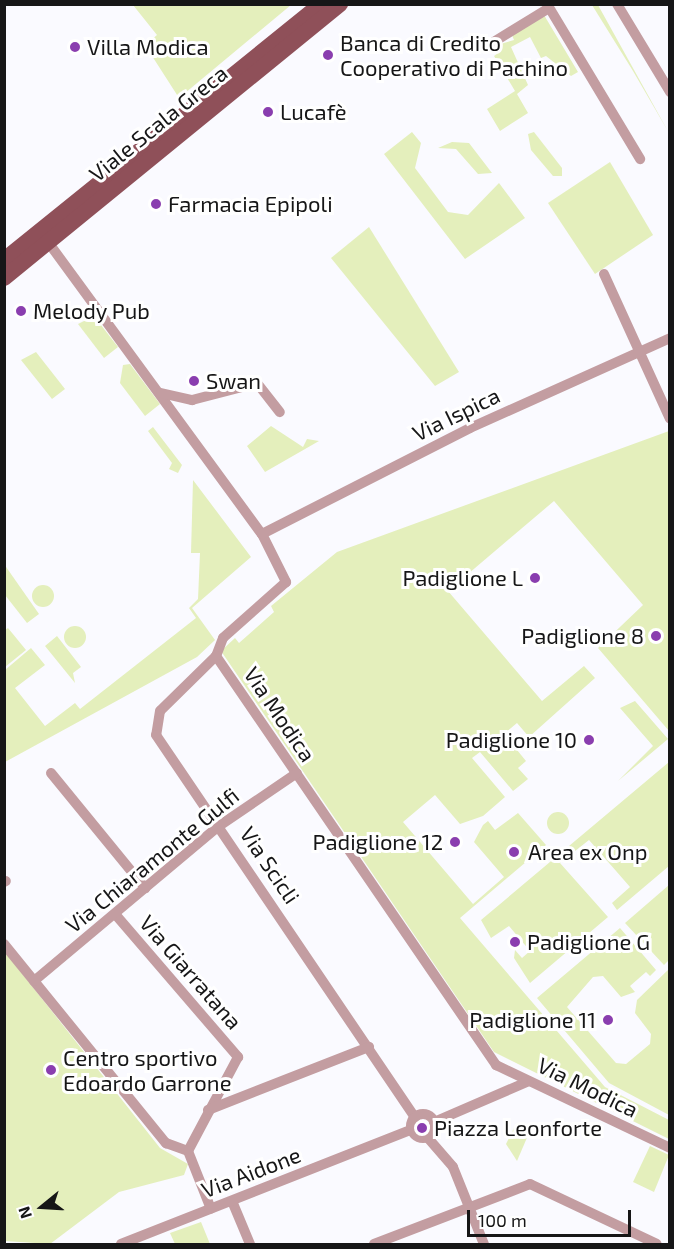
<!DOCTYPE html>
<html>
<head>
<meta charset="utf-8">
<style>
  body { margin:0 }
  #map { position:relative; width:674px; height:1249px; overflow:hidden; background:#fafaff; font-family:"Exo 2",sans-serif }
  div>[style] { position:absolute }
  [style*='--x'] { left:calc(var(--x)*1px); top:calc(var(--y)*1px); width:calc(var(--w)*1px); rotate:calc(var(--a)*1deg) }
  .green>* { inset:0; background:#e4efbc }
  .round { border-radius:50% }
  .street>* { height:10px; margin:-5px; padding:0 5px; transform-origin:5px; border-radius:5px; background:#c39da1 }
  .street>.ring { margin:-5px; padding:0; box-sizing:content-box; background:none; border:10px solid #c39da1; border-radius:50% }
  .primary>* { height:16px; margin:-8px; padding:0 8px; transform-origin:8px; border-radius:8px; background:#8f5059 }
  .dots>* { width:16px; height:16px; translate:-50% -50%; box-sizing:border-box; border:3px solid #fff; border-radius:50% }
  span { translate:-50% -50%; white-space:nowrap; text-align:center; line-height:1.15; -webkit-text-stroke:6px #fff; paint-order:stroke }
  .poi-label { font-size:22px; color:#161617 }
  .left { translate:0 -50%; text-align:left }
  .right { translate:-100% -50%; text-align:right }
  .street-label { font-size:22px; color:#161617 }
  .frame { position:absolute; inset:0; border:6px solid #161617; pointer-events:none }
  .north { position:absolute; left:12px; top:1177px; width:60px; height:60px; -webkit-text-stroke:4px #fff; paint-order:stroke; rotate:252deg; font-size:16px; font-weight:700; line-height:24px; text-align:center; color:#161617 }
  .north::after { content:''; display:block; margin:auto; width:21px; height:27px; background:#161617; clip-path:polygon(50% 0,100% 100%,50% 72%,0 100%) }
  .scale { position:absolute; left:467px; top:1210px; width:164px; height:27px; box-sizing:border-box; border:3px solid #161617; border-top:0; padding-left:8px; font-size:18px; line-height:21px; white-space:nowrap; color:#161617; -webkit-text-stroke:4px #fff; paint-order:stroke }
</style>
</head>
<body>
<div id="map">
  <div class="green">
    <i style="clip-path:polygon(133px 5px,291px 5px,179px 98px,145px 45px,157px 35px)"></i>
    <i style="clip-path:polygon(592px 5px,598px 5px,669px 133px,633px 71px)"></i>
    <i style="clip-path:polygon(544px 15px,578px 72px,571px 76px,546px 56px,541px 58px,530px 37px,511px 47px,528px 85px,517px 94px,528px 113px,500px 131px,487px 109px,515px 91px,494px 56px,501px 51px,497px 45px,514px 40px,512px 35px)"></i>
    <i style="clip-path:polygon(412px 132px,421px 143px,415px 168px,448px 212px,468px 215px,499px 183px,525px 218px,465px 259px,384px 154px)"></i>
    <i style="clip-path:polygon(534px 132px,562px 168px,562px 176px,553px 176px,531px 150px,528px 134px)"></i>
    <i style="clip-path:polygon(452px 142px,469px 143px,492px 173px,478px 174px,456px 149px,438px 148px)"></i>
    <i style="clip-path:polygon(610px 162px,653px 235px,595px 274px,548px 203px)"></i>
    <i style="clip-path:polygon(369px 227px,459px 372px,435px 386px,331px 258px)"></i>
    <i style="clip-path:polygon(94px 316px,118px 347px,104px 358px,78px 324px)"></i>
    <i style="clip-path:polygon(36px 352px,65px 389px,52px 399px,21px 360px)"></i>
    <i style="clip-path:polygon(130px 364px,160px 404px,145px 416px,120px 383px,123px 365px)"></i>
    <i style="clip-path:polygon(271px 426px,303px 447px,307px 439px,319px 441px,265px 472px,247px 446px)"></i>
    <i style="clip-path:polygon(153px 427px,182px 465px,178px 473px,169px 469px,172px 463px,148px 431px)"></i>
    <i style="clip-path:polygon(669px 431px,669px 731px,598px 648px,643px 605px,554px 501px,448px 591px,542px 701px,584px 666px,595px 678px,529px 737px,517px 723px,504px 734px,526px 761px,518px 768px,528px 779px,513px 791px,480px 752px,472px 758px,505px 797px,483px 816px,460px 824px,435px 795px,403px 822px,473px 904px,504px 877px,474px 842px,483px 825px,488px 821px,495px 830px,518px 813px,546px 845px,460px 918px,605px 1087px,669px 1120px,669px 1139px,494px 1052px,221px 651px,235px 638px,239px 643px,274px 612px,271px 606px,337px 552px)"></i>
    <i style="clip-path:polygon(193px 480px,251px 557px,192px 608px,215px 640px,197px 657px,5px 762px,5px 670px,31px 648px,45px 665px,15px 688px,45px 726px,75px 703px,80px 709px,196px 618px,189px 608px,198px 599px,200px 553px,191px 553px)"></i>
    <i style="clip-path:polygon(4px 564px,39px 614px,27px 623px,5px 595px)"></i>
    <i class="round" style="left:32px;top:585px;width:22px;height:22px"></i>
    <i class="round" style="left:64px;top:626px;width:22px;height:22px"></i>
    <i style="clip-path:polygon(8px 628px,26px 650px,5px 667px,5px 630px)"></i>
    <i style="clip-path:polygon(57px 636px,81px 667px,73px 673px,75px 683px,45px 646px)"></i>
    <i style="clip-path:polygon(635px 701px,668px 739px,618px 781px,653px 746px,620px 708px)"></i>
    <i style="clip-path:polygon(669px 762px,669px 866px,617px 910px,612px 903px,630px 887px,589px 840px,560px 863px,608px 917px,530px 983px,514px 958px,515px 950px,522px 958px,530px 951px,509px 926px,491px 938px,481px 920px)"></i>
    <i class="round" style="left:547px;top:812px;width:22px;height:22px"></i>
    <i style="clip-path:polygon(669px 885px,669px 960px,664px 965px,625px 923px)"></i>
    <i style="clip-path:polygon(620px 928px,656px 970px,650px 976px,646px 972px,630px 986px,635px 992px,621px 997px,603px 976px,593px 977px,567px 1007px,616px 1063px,626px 1064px,650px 1044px,651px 1034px,635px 1013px,637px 1000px,669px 969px,669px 1115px,609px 1083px,537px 998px)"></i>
    <i style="clip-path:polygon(5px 952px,160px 1148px,188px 1164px,184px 1175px,119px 1192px,50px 1244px,5px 1241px)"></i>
    <i style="clip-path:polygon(515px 1126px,529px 1133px,517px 1161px,506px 1144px)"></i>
    <i style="clip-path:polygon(650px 1146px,669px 1155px,654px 1192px,633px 1182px)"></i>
    <i style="clip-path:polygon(201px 1222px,210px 1244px,175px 1244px,170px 1233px)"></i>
  </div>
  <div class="street">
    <i style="--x:547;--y:4;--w:181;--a:59"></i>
    <i style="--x:617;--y:4;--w:103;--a:58.9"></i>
    <i style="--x:492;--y:43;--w:67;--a:-31.6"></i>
    <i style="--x:48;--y:242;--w:362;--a:53.8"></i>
    <i style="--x:262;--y:534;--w:54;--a:63.4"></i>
    <i style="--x:286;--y:582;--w:84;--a:138.4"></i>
    <i style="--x:223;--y:638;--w:19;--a:111"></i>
    <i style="--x:216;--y:656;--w:496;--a:55.6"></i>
    <i style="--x:496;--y:1065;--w:193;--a:25.5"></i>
    <i style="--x:604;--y:274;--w:159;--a:65.5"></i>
    <i style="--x:161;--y:393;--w:32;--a:13"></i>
    <i style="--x:192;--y:400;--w:67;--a:-14.7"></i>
    <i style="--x:257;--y:383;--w:37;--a:52"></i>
    <i style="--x:262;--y:534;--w:233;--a:-27"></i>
    <i style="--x:470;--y:428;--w:219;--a:-24.2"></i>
    <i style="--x:216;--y:656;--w:78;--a:135.5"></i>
    <i style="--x:160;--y:711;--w:24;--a:99"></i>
    <i style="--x:156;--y:735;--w:462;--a:55.9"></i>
    <i style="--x:51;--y:773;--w:149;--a:50.7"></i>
    <i style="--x:4;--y:882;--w:2;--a:-27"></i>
    <i style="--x:115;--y:914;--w:189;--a:49.3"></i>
    <i style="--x:238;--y:1057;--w:106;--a:118"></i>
    <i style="--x:4;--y:944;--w:257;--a:50.9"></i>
    <i style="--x:166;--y:1143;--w:23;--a:20"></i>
    <i style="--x:34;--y:981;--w:241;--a:-40"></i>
    <i style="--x:219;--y:826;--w:94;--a:-34.2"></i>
    <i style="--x:208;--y:1110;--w:173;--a:-21.4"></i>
    <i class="ring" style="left:411px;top:1114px;width:14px;height:14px"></i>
    <i style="--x:434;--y:1122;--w:103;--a:-23.3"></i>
    <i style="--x:428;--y:1138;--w:38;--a:49"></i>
    <i style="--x:453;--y:1167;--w:83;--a:68.1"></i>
    <i style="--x:188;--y:1151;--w:62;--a:68.4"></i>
    <i style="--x:232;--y:1201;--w:47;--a:67.3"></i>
    <i style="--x:121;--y:1244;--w:312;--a:-21.5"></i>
    <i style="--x:374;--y:1244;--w:167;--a:-21"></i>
    <i style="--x:530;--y:1184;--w:140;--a:25.3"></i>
  </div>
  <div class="primary">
    <i style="--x:4;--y:260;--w:407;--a:-38.9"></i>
    <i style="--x:4;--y:278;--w:434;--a:-39.2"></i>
  </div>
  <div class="dots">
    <i style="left:75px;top:47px;background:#8a3eaf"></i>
    <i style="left:328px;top:55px;background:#8a3eaf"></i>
    <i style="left:268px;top:112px;background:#8a3eaf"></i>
    <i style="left:156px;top:204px;background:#8a3eaf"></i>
    <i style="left:21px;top:311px;background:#8a3eaf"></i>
    <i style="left:194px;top:381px;background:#8a3eaf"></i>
    <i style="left:535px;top:578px;background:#8a3eaf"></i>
    <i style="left:656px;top:636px;background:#8a3eaf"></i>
    <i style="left:589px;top:740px;background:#8a3eaf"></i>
    <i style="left:455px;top:842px;background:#8a3eaf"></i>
    <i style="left:514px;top:852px;background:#8a3eaf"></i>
    <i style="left:515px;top:942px;background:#8a3eaf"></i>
    <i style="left:608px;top:1020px;background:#8a3eaf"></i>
    <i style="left:51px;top:1070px;background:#8a3eaf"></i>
    <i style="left:422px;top:1128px;background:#8a3eaf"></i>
  </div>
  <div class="poi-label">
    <span class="left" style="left:340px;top:55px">Banca di Credito<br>Cooperativo di Pachino</span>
    <span class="left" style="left:87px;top:47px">Villa Modica</span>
    <span class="left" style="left:280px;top:112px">Lucafè</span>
    <span class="left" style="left:168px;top:204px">Farmacia Epipoli</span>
    <span class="left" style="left:33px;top:311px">Melody Pub</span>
    <span class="left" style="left:206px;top:381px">Swan</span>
    <span class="right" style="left:523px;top:578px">Padiglione L</span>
    <span class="right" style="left:644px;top:636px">Padiglione 8</span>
    <span class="right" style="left:577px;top:740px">Padiglione 10</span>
    <span class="right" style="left:443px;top:842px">Padiglione 12</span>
    <span class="left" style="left:528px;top:852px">Area ex Onp</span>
    <span class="left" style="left:527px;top:942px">Padiglione G</span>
    <span class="right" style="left:596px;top:1020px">Padiglione 11</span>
    <span class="left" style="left:63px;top:1070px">Centro sportivo<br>Edoardo Garrone</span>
    <span class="left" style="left:434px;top:1128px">Piazza Leonforte</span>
  </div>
  <div class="street-label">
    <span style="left:158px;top:123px;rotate:-39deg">Viale Scala Greca</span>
    <span style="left:456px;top:414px;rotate:-26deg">Via Ispica</span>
    <span style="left:280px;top:714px;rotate:56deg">Via Modica</span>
    <span style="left:152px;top:860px;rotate:-39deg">Via Chiaramonte Gulfi</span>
    <span style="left:270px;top:865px;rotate:56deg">Via Scicli</span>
    <span style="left:191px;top:972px;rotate:49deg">Via Giarratana</span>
    <span style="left:588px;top:1087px;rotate:26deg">Via Modica</span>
    <span style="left:251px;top:1172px;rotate:-21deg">Via Aidone</span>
  </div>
  <div class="frame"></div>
  <div class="north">N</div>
  <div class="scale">100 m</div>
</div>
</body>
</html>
